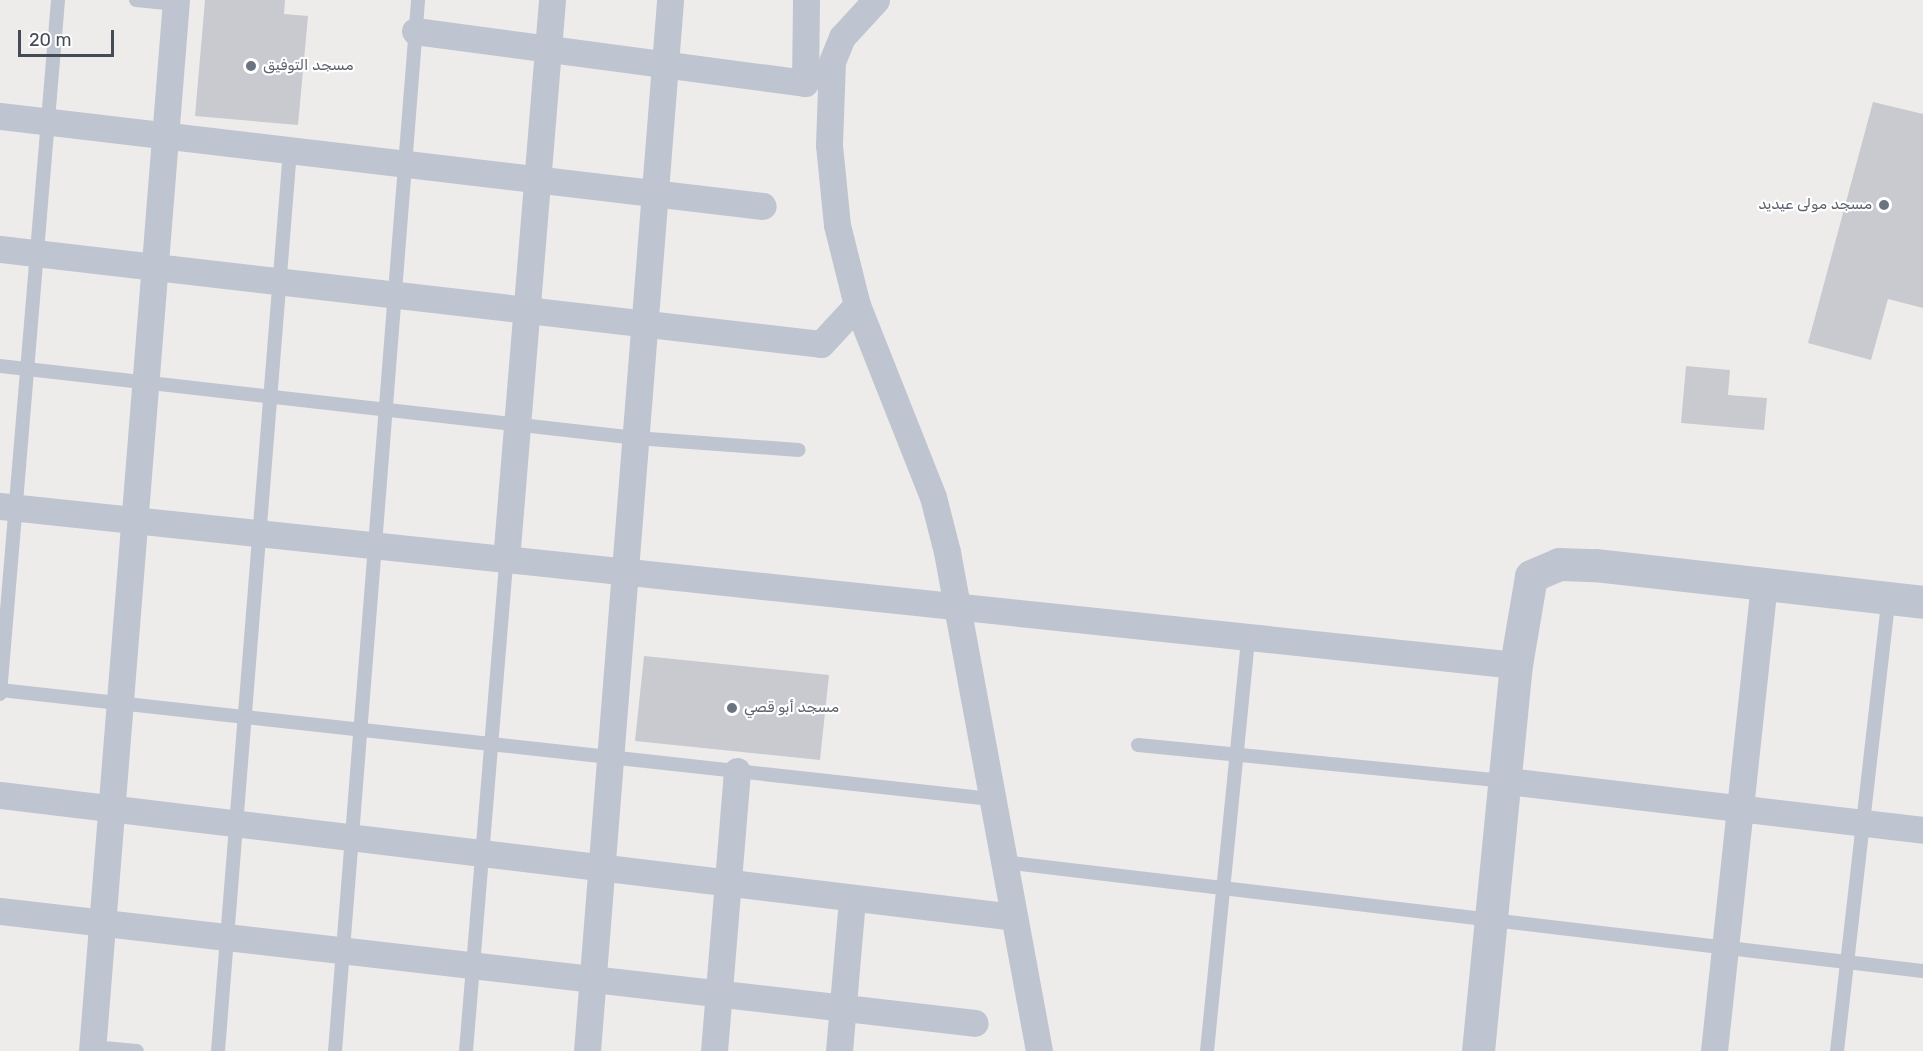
<!DOCTYPE html>
<html>
<head>
<meta charset="utf-8">
<style>
  body { margin:0 }
  #map { position:relative; width:1923px; height:1051px; overflow:hidden; background:#eeeceb; font-family:Rubik,"Noto Naskh Arabic",sans-serif }
  div>[style] { position:absolute }
  [style*='--x'] { left:calc(var(--x)*1px); top:calc(var(--y)*1px); width:calc(var(--w)*1px); rotate:calc(var(--a)*1deg) }
  .building>* { inset:0; background:#c9c9d0 }
  .service>* { height:14px; margin:-7px; padding:0 7px; transform-origin:7px; border-radius:7px; background:#bfc5d0 }
  .minor>* { height:27px; margin:-13.5px; padding:0 13.5px; transform-origin:13.5px; border-radius:13.5px; background:#bfc5d0 }
  .tertiary>* { height:33px; margin:-16.5px; padding:0 16.5px; transform-origin:16.5px; border-radius:16.5px; background:#bfc5d0 }
  .dots>* { width:16px; height:16px; translate:-50% -50%; box-sizing:border-box; border:3px solid #fff; border-radius:50% }
  span { translate:-50% -50%; white-space:nowrap; text-align:center; line-height:1.15; -webkit-text-stroke:4.5px #fff; paint-order:stroke }
  .worship-label { font-size:15px; color:#5b616d }
  .left { translate:0 -50%; text-align:left }
  .right { translate:-100% -50%; text-align:right }
  .scale { position:absolute; left:18px; top:30px; width:96px; height:27px; box-sizing:border-box; border:3px solid #454b57; border-top:0; padding-left:8px; font-size:18px; line-height:21px; white-space:nowrap; color:#454b57; -webkit-text-stroke:4px #fff; paint-order:stroke }
</style>
</head>
<body>
<div id="map">
  <div class="building">
    <i style="clip-path:polygon(205px 0,285px 0,284px 14px,308px 16px,298px 125px,195px 116px)"></i>
    <i style="clip-path:polygon(1873px 102px,1923px 114px,1923px 308px,1888px 299px,1871px 360px,1808px 343px)"></i>
    <i style="clip-path:polygon(1686px 366px,1730px 370px,1728px 395px,1767px 398px,1764px 430px,1681px 423px)"></i>
    <i style="clip-path:polygon(644px 656px,829px 675px,820px 760px,635px 741px)"></i>
  </div>
  <div class="service">
    <i style="--x:136;--y:0;--w:40;--a:5.7"></i>
    <i style="--x:0;--y:366;--w:640;--a:6.46"></i>
    <i style="--x:636;--y:438;--w:163;--a:4.2"></i>
    <i style="--x:0;--y:690;--w:997;--a:6.28"></i>
    <i style="--x:0;--y:694;--w:696;--a:-85.22"></i>
    <i style="--x:1138;--y:745;--w:370;--a:5.6"></i>
    <i style="--x:1003;--y:862;--w:926;--a:6.76"></i>
    <i style="--x:92;--y:1047;--w:45;--a:5.1"></i>
    <i style="--x:218;--y:1051;--w:904;--a:-85.43"></i>
    <i style="--x:335;--y:1051;--w:1054;--a:-85.48"></i>
    <i style="--x:466;--y:1051;--w:493;--a:-85.3"></i>
    <i style="--x:1207;--y:1051;--w:416;--a:-84.3"></i>
    <i style="--x:1837;--y:1051;--w:456;--a:-83.5"></i>
  </div>
  <div class="minor">
    <i style="--x:876;--y:0;--w:50;--a:132.6"></i>
    <i style="--x:842;--y:37;--w:27;--a:112"></i>
    <i style="--x:832;--y:62;--w:83;--a:92.1"></i>
    <i style="--x:829;--y:145;--w:80;--a:84.3"></i>
    <i style="--x:837;--y:225;--w:82;--a:76"></i>
    <i style="--x:857;--y:305;--w:206;--a:68.4"></i>
    <i style="--x:933;--y:497;--w:57;--a:75.7"></i>
    <i style="--x:947;--y:552;--w:507;--a:79.55"></i>
    <i style="--x:415;--y:31;--w:393;--a:7.6"></i>
    <i style="--x:805;--y:83;--w:83;--a:-89.3"></i>
    <i style="--x:0;--y:116;--w:768;--a:6.73"></i>
    <i style="--x:0;--y:249;--w:826;--a:6.6"></i>
    <i style="--x:821;--y:344;--w:53;--a:-47.3"></i>
    <i style="--x:0;--y:506;--w:1524;--a:5.99"></i>
    <i style="--x:506;--y:560;--w:562;--a:-85.3"></i>
    <i style="--x:1507;--y:781;--w:419;--a:6.7"></i>
    <i style="--x:0;--y:795;--w:1021;--a:6.86"></i>
    <i style="--x:0;--y:911;--w:981;--a:6.55"></i>
    <i style="--x:92;--y:1051;--w:1054;--a:-85.43"></i>
    <i style="--x:587;--y:1051;--w:1054;--a:-85.48"></i>
    <i style="--x:714;--y:1051;--w:281;--a:-85.3"></i>
    <i style="--x:839;--y:1051;--w:153;--a:-85.1"></i>
    <i style="--x:1714;--y:1051;--w:471;--a:-83.9"></i>
  </div>
  <div class="tertiary">
    <i style="--x:1478;--y:1051;--w:388;--a:-84.4"></i>
    <i style="--x:1516;--y:665;--w:90;--a:-80.4"></i>
    <i style="--x:1531;--y:576;--w:30;--a:-23"></i>
    <i style="--x:1559;--y:564;--w:36;--a:2"></i>
    <i style="--x:1595;--y:565;--w:330;--a:6.4"></i>
  </div>
  <div class="dots">
    <i style="left:251px;top:66px;background:#6b7280"></i>
    <i style="left:1884px;top:205px;background:#6b7280"></i>
    <i style="left:732px;top:708px;background:#6b7280"></i>
  </div>
  <div class="worship-label">
    <span class="left" style="left:263px;top:66px">مسجد التوفيق</span>
    <span class="right" style="left:1872px;top:205px">مسجد مولى عيديد</span>
    <span class="left" style="left:744px;top:708px">مسجد أبو قصي</span>
  </div>
  <div class="scale">20 m</div>
</div>
</body>
</html>
